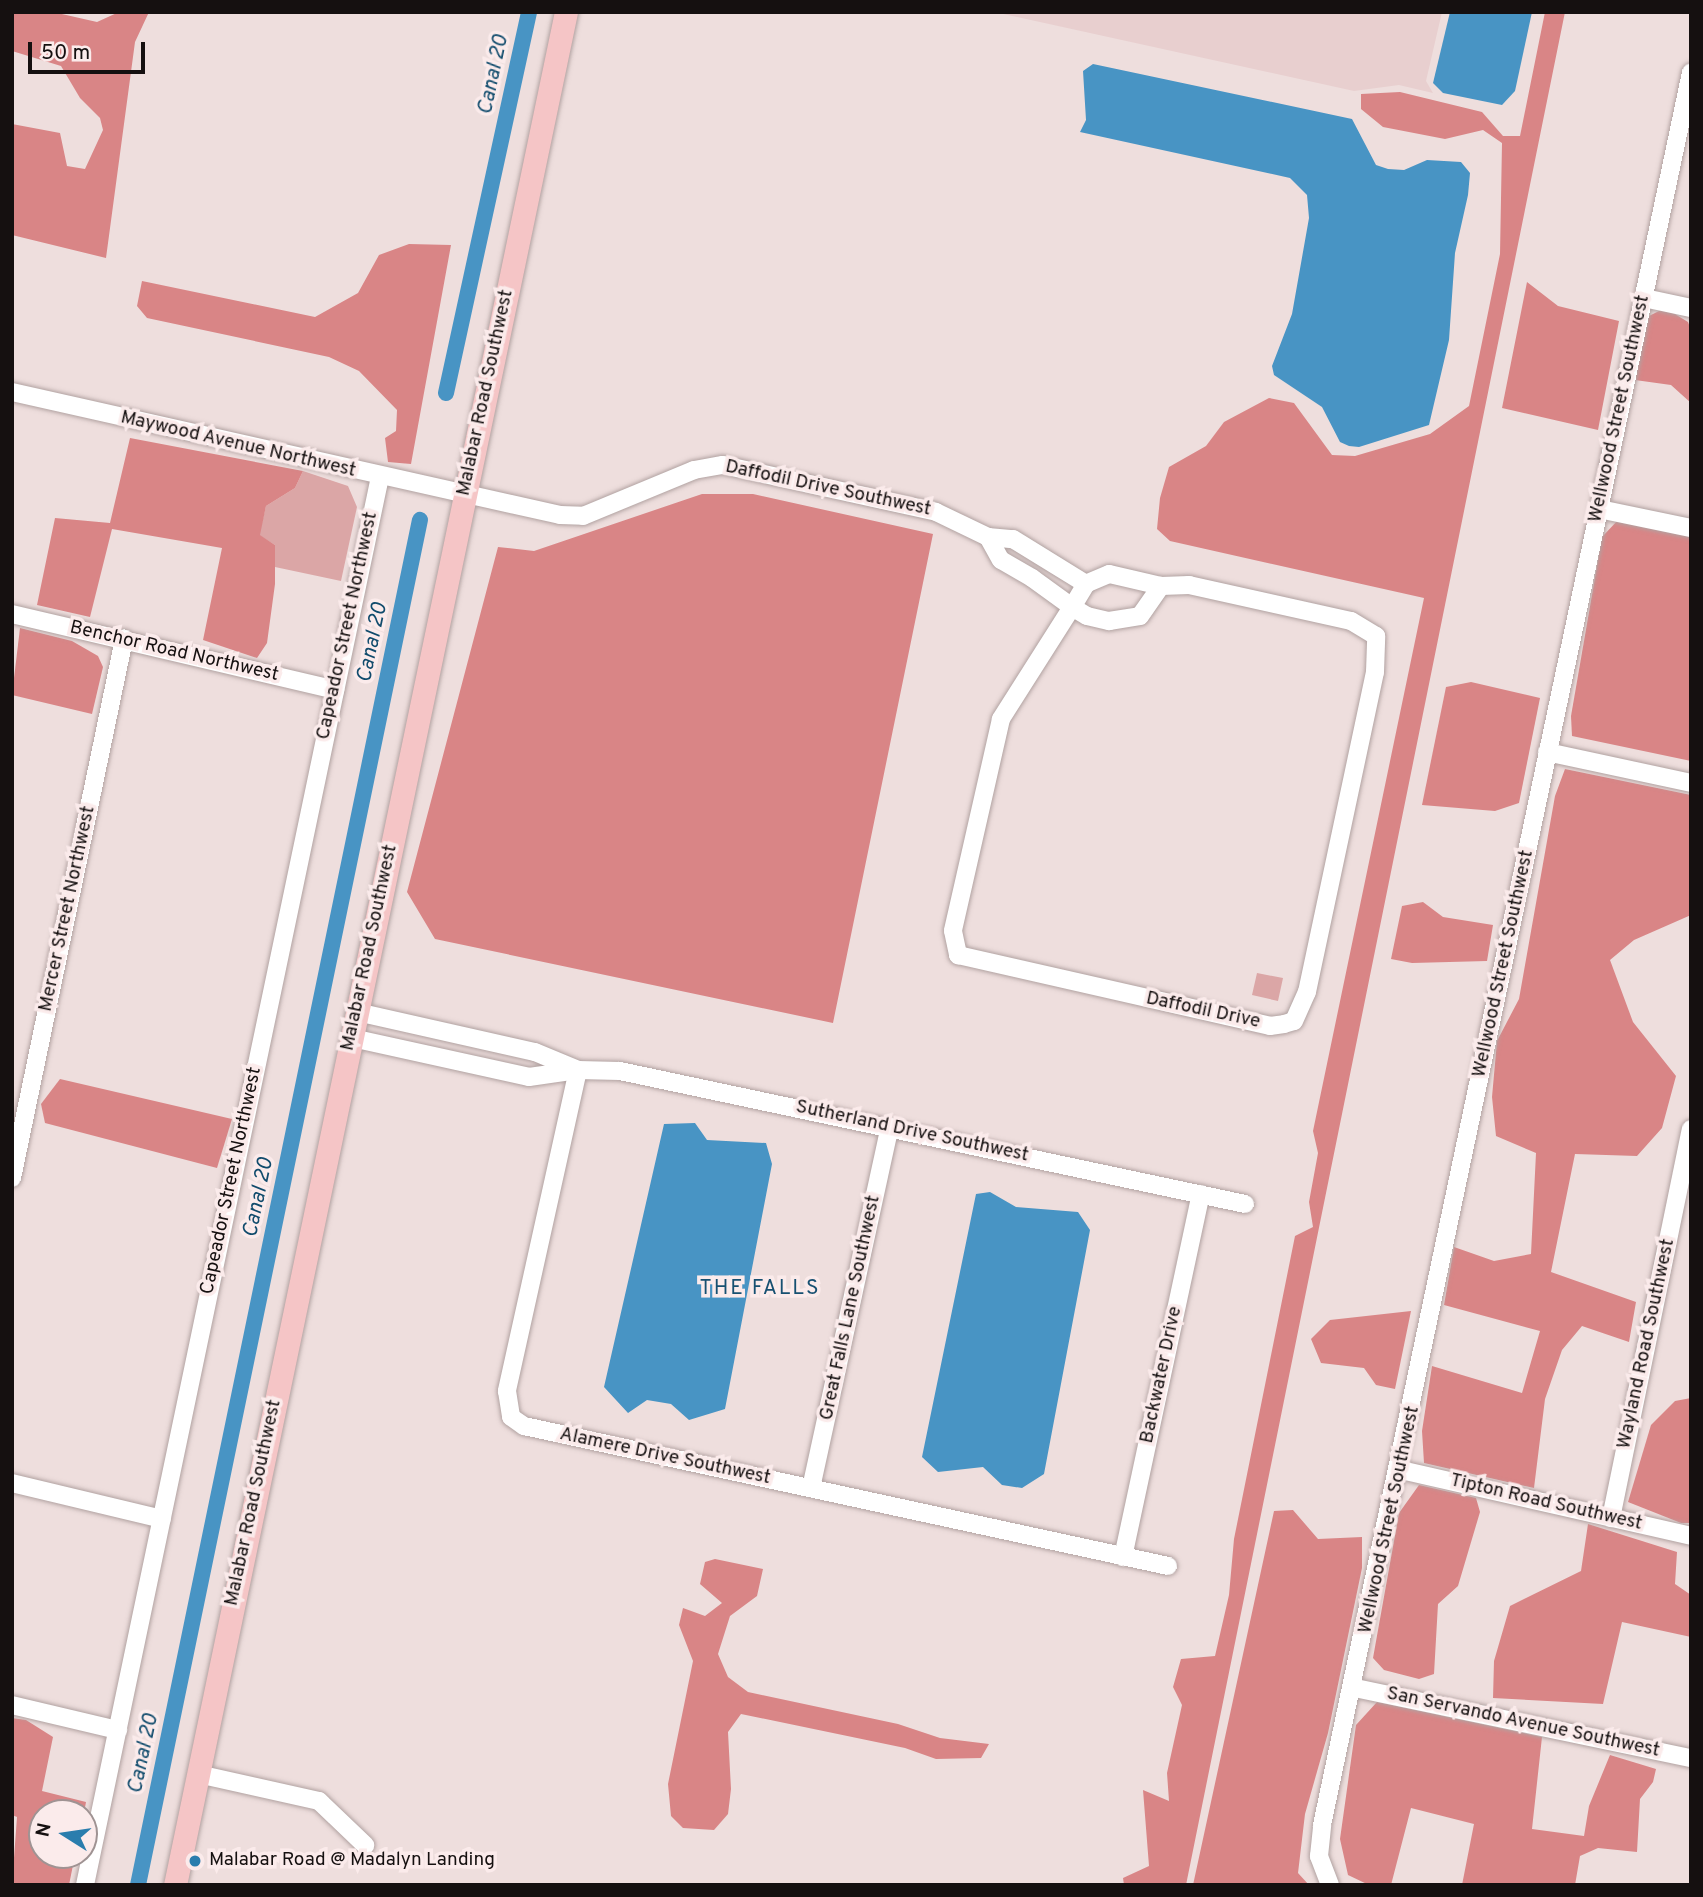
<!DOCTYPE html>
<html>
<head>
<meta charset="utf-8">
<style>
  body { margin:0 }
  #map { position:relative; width:1703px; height:1897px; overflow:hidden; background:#eededd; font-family:Overpass,sans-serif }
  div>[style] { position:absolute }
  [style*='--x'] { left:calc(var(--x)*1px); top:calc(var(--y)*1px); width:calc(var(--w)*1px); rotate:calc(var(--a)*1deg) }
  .built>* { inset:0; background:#e8cfcf }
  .green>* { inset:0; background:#dba6a6 }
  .forest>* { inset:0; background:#d98586 }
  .water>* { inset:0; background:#4894c4 }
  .canal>* { height:16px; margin:-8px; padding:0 8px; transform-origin:8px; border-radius:8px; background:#4894c4 }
  .roads { filter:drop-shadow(0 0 2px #b1a2a1) drop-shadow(0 0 2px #b1a2a1) }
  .minor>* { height:18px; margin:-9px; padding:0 9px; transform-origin:9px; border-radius:9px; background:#fff }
  .major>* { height:23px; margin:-11.5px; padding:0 11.5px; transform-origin:11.5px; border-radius:11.5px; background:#f5c5c6 }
  .dots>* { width:19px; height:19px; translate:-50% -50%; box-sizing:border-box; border:4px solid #fbebeb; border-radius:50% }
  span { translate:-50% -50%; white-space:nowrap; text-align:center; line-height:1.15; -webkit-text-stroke:7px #fbebeb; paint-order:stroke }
  .street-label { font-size:19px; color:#151010 }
  .poi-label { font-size:19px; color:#151010 }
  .left { translate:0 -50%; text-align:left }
  .water-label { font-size:21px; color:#104b6c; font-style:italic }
  .neighbourhood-label { font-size:21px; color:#175071; letter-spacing:2px }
  .frame { position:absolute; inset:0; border:14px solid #151010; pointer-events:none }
  .north { position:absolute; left:28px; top:1799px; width:70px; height:70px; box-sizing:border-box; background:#fbebeb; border:2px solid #9f9393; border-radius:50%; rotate:282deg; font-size:19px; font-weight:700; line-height:28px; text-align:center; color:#151010 }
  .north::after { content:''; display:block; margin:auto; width:24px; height:32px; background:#2a7dad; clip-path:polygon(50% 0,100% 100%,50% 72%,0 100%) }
  .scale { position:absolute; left:28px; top:42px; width:117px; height:32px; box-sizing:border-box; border:4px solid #151010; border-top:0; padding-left:9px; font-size:21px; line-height:24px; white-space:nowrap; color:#151010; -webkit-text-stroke:5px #fbebeb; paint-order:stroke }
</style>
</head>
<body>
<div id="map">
  <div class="built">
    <i style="clip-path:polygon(994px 12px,1442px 12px,1426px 81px,1433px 93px,1399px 85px,1354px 91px)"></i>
  </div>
  <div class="green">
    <i style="clip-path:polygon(303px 471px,348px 486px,357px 507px,341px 581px,275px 567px,275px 545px,259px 535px,266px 506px,295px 488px)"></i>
    <i style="clip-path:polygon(1257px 973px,1283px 978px,1278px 1001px,1252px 995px)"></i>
  </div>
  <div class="forest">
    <i style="clip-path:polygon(12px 12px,53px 12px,97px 22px,119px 12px,149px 12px,135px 42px,106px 258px,12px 235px,12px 124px,60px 133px,67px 166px,85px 169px,103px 130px,100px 118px,80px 98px,61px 66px,12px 51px)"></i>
    <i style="clip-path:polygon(1545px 12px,1565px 12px,1186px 1885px,1124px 1885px,1123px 1878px,1149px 1866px,1143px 1790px,1169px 1801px,1167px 1773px,1182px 1705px,1173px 1687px,1181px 1659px,1215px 1656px,1229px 1595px,1234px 1539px,1295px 1236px,1313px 1227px,1309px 1202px,1318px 1153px,1313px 1131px,1424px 598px,1170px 541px,1157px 529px,1160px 498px,1169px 467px,1206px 446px,1224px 422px,1269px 398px,1294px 403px,1332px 455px,1355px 456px,1430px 434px,1469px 406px,1500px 254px,1502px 143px,1483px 130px,1445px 139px,1383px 127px,1361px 109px,1361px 94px,1400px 92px,1482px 112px,1503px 136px,1520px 136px)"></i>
    <i style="clip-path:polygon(409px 244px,451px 245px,411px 464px,388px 462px,385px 438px,396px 431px,397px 410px,359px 371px,329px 357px,147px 318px,137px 306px,142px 281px,315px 317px,358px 293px,379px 255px)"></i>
    <i style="clip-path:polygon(1527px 282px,1558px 306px,1619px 321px,1598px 430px,1502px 408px)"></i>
    <i style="clip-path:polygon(1665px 308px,1688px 322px,1691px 330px,1691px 403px,1671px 385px,1635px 380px,1649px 316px)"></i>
    <i style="clip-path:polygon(130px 438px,303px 471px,295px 488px,266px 506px,260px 535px,275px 545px,275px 584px,267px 643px,257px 658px,203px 640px,222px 548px,112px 529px,90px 617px,37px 605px,55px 518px,110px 523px)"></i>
    <i style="clip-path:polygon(702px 494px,753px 494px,933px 534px,833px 1023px,435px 939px,407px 892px,498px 547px,534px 551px)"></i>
    <i style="clip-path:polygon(1618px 520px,1691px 534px,1691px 761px,1572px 736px,1571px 716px,1602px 537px)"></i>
    <i style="clip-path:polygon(20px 628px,72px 641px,98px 656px,103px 667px,92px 714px,12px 695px)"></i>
    <i style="clip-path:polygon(1471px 682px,1540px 698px,1519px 803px,1495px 811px,1422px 805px,1446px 687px)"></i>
    <i style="clip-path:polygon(1565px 769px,1691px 795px,1691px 915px,1634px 940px,1610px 960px,1633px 1022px,1676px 1076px,1662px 1128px,1637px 1156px,1575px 1154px,1551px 1272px,1636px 1302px,1629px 1342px,1582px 1326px,1562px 1350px,1545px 1399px,1534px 1488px,1424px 1463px,1422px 1431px,1432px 1366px,1522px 1393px,1540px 1331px,1444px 1305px,1454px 1247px,1494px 1261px,1531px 1254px,1536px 1153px,1496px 1136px,1492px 1097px,1497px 1041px,1519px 999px,1555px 796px)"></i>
    <i style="clip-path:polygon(1423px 902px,1443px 917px,1493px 925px,1487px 961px,1412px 963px,1391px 959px,1402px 906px)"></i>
    <i style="clip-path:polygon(60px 1079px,232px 1119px,217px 1168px,45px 1123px,41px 1104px)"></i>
    <i style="clip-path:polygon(1411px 1311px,1395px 1389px,1376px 1385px,1364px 1368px,1321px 1363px,1311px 1339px,1330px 1320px)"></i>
    <i style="clip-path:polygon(1691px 1398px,1691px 1523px,1681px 1523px,1628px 1502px,1651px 1425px,1675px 1401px)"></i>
    <i style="clip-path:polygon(1419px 1485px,1476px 1498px,1480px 1512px,1458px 1586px,1438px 1604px,1434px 1674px,1419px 1679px,1384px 1670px,1373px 1658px,1399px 1513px)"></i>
    <i style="clip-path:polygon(1293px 1510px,1318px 1539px,1362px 1537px,1362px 1568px,1328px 1733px,1305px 1814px,1298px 1873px,1309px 1885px,1193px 1885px,1274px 1511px)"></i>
    <i style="clip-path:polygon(1588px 1524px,1677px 1552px,1675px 1584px,1691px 1595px,1691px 1637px,1622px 1622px,1603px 1704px,1493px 1698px,1494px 1661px,1510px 1606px,1581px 1571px)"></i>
    <i style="clip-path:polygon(715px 1559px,763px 1569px,757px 1596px,730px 1616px,718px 1654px,728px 1677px,748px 1692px,898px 1724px,940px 1738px,989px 1744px,981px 1758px,936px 1759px,905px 1748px,741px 1714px,728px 1732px,731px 1789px,728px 1814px,714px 1830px,683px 1828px,671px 1816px,668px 1784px,693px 1661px,679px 1625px,683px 1608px,705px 1616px,722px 1603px,700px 1584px,705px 1562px)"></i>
    <i style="clip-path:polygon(1377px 1702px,1542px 1737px,1532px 1829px,1584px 1836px,1589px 1806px,1610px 1755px,1656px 1769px,1653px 1782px,1640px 1799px,1637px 1852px,1598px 1848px,1580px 1856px,1575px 1885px,1462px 1885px,1474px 1824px,1411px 1808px,1391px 1885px,1369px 1885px,1348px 1875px,1340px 1839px,1356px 1725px)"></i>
    <i style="clip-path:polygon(12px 1718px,26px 1720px,53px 1737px,42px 1791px,86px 1802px,84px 1813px,42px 1813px,42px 1855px,75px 1855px,69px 1885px,12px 1885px,17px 1817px,12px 1815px)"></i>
  </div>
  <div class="water">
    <i style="clip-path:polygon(1450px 12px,1532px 12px,1515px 91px,1502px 105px,1443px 93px,1433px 83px)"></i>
    <i style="clip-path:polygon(1093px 64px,1352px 119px,1376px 165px,1388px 169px,1404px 170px,1427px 160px,1461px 162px,1470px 173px,1468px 195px,1455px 253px,1449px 340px,1429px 425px,1359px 447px,1349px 446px,1340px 442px,1322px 407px,1274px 375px,1272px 366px,1292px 314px,1309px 218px,1307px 195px,1290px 178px,1080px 132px,1086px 120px,1083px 71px)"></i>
    <i style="clip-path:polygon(695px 1123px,707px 1140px,766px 1143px,772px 1164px,725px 1409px,689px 1420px,671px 1404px,647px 1400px,628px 1413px,604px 1387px,664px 1124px)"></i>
    <i style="clip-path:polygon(990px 1192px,1016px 1207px,1078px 1212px,1090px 1230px,1044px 1474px,1022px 1488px,1002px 1485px,983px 1467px,938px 1472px,922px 1457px,976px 1194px)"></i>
  </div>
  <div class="canal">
    <i style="--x:446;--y:393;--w:390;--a:-77.7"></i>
    <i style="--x:138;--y:1885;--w:1394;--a:-78.33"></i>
  </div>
  <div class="roads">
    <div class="minor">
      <i style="--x:1644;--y:298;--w:48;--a:12"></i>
      <i style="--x:12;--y:392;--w:562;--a:12.65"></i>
      <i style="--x:560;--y:515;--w:23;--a:2"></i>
      <i style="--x:583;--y:516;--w:120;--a:-22.5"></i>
      <i style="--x:694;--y:470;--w:29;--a:-10"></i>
      <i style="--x:723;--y:465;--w:218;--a:12.4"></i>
      <i style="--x:936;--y:512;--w:58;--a:25.7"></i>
      <i style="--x:988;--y:537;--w:25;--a:5"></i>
      <i style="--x:1013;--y:539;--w:86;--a:31.7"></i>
      <i style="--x:1599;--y:509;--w:94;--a:11.7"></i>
      <i style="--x:988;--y:537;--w:26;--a:61"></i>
      <i style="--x:1001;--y:560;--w:36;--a:30"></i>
      <i style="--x:1032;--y:578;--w:49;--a:35.9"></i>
      <i style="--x:1072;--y:607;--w:17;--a:31"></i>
      <i style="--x:1087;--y:616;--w:23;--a:13"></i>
      <i style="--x:1109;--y:621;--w:31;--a:-9"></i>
      <i style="--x:1140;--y:616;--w:37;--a:-55"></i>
      <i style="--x:1161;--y:586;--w:53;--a:-167"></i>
      <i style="--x:1109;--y:574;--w:25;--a:157"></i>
      <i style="--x:1086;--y:584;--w:27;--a:121"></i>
      <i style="--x:1072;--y:607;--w:133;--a:122.4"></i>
      <i style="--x:1001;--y:719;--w:217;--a:102.8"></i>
      <i style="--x:953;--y:931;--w:25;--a:78"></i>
      <i style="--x:958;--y:955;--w:320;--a:12.8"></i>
      <i style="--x:1270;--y:1026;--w:14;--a:-8"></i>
      <i style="--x:1284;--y:1024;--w:10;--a:-17"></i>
      <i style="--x:1294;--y:1021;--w:32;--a:-66"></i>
      <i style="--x:1307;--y:992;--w:327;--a:-78"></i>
      <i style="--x:1375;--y:672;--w:36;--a:-88"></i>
      <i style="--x:1376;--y:636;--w:29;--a:-149"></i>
      <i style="--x:1351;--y:621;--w:166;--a:-167.5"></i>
      <i style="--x:1189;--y:585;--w:28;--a:178"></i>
      <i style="--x:12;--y:614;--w:332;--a:13.2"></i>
      <i style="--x:1547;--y:752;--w:147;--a:12.1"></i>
      <i style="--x:357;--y:1012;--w:182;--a:12.7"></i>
      <i style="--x:535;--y:1052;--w:47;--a:22.7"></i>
      <i style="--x:352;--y:1038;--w:181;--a:12.4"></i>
      <i style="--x:529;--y:1077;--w:49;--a:-8.1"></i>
      <i style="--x:578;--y:1070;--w:42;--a:1.4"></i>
      <i style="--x:620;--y:1071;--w:639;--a:12.01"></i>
      <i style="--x:578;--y:1070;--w:329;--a:102.5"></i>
      <i style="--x:507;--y:1391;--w:26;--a:81"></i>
      <i style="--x:511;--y:1417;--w:16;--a:35"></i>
      <i style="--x:524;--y:1426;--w:659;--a:12.26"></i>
      <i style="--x:12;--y:1178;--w:551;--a:-78.26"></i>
      <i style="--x:1401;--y:1470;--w:297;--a:12.8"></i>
      <i style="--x:12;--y:1483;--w:154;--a:13.5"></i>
      <i style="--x:811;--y:1488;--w:370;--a:-77.7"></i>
      <i style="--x:1611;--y:1518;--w:397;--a:-78.4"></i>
      <i style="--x:1123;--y:1557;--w:371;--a:-77.9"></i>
      <i style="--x:1355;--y:1688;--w:343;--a:11.8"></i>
      <i style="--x:12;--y:1705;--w:109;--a:13.3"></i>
      <i style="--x:198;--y:1774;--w:124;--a:12.6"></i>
      <i style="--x:319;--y:1801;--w:64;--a:43.7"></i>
      <i style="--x:85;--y:1885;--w:1439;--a:-78.17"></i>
      <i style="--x:1330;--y:1885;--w:31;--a:-111"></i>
      <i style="--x:1319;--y:1856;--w:31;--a:-84"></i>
      <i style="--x:1322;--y:1825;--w:1791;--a:-78.11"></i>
    </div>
    <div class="major">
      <i style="--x:175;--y:1885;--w:1913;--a:-78.21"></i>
    </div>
  </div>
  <div class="dots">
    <i style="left:195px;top:1861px;background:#2a7dad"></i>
  </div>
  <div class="street-label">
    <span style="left:486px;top:393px;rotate:-78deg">Malabar Road Southwest</span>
    <span style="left:1620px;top:409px;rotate:-78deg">Wellwood Street Southwest</span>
    <span style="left:238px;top:445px;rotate:13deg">Maywood Avenue Northwest</span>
    <span style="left:828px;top:489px;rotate:12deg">Daffodil Drive Southwest</span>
    <span style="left:348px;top:626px;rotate:-78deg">Capeador Street Northwest</span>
    <span style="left:174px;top:652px;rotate:13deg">Benchor Road Northwest</span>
    <span style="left:68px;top:909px;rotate:-78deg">Mercer Street Northwest</span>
    <span style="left:370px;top:948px;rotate:-78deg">Malabar Road Southwest</span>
    <span style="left:1504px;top:964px;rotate:-78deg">Wellwood Street Southwest</span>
    <span style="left:1203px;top:1011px;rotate:12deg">Daffodil Drive</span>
    <span style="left:912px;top:1132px;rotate:12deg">Sutherland Drive Southwest</span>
    <span style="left:232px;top:1181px;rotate:-78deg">Capeador Street Northwest</span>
    <span style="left:851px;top:1308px;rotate:-78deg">Great Falls Lane Southwest</span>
    <span style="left:1647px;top:1344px;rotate:-78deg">Wayland Road Southwest</span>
    <span style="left:1162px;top:1375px;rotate:-78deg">Backwater Drive</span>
    <span style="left:665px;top:1457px;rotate:12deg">Alamere Drive Southwest</span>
    <span style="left:254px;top:1503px;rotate:-78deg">Malabar Road Southwest</span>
    <span style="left:1546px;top:1503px;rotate:13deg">Tipton Road Southwest</span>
    <span style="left:1390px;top:1520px;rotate:-78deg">Wellwood Street Southwest</span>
    <span style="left:1523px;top:1723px;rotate:12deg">San Servando Avenue Southwest</span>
  </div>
  <div class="poi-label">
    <span class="left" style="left:209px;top:1861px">Malabar Road @ Madalyn Landing</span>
  </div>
  <div class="water-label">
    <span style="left:494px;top:75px;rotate:-78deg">Canal 20</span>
    <span style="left:373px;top:643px;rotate:-78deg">Canal 20</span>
    <span style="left:259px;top:1198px;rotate:-78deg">Canal 20</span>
    <span style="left:144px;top:1754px;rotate:-78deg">Canal 20</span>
  </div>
  <div class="neighbourhood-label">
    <span style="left:760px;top:1289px">THE FALLS</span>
  </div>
  <div class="frame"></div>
  <div class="north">N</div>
  <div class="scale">50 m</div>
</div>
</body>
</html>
